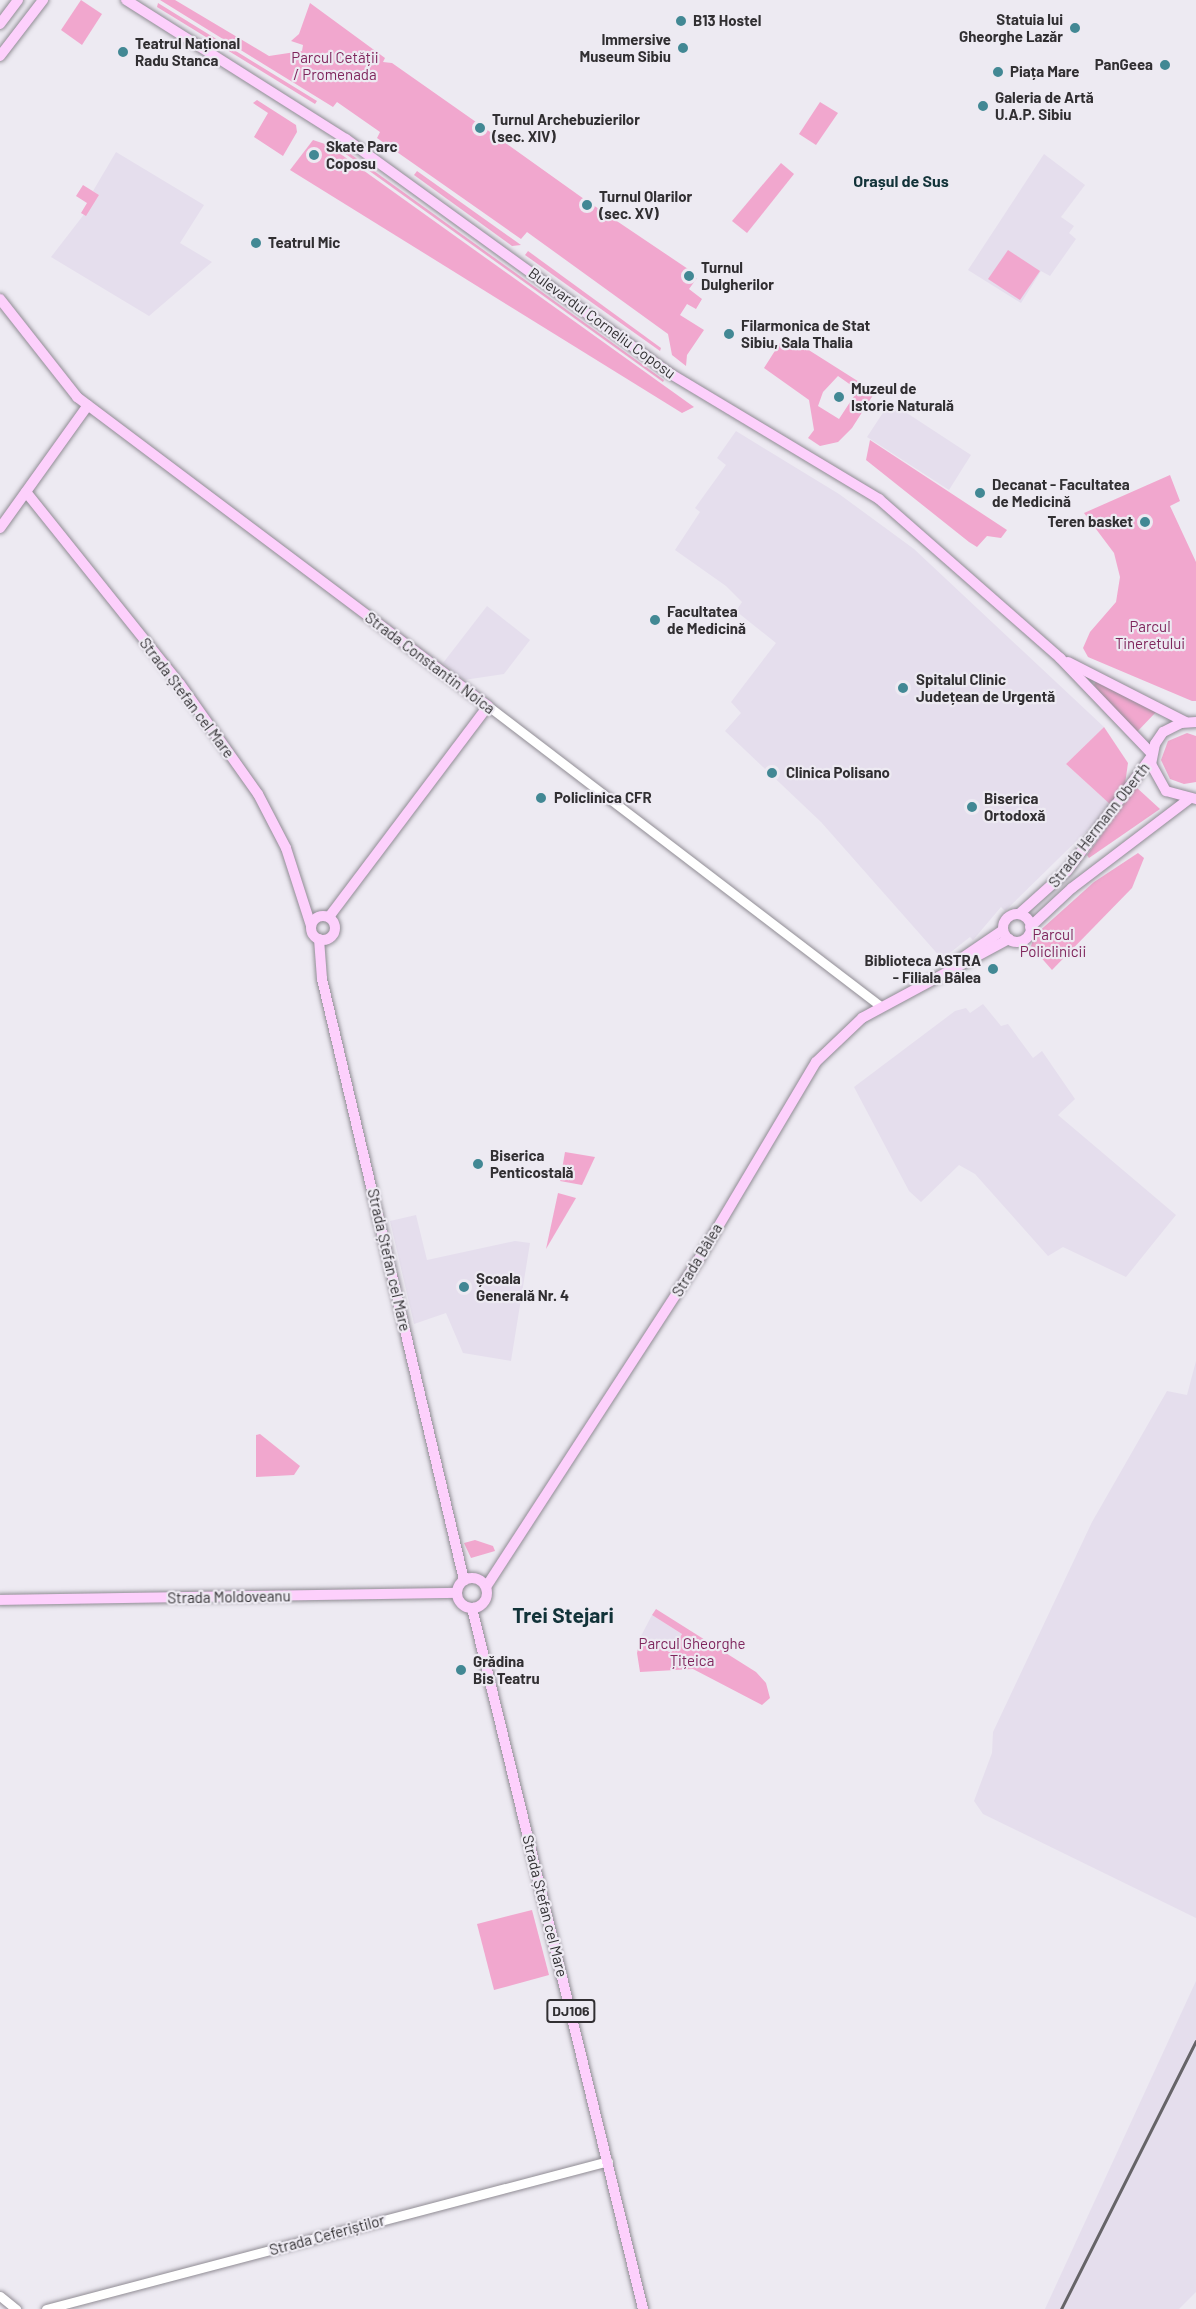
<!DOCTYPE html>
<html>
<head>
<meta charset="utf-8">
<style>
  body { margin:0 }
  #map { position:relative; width:1196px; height:2309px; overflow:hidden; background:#edeaf2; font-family:Barlow,sans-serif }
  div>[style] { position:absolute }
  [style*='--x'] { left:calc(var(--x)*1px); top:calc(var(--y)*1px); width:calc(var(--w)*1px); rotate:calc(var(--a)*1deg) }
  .built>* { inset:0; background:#e5deed }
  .green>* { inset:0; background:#f1a7ce }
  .roads { filter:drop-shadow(0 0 2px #908c94) drop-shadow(0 0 2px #908c94) }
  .minor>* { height:9px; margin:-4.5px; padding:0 4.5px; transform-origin:4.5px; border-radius:4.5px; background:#fff }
  .major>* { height:10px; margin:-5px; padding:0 5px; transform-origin:5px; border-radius:5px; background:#fdd0fc }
  .major>.ring { margin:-5px; padding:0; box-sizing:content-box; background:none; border:10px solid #fdd0fc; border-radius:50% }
  .rail>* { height:3px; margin:-1.5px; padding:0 1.5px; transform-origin:1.5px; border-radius:1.5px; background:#666468 }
  .dots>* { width:16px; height:16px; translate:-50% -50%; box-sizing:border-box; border:3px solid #edeaf2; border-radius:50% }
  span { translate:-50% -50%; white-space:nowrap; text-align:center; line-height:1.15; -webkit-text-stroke:4.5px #edeaf2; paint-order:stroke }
  .shield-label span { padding:2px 4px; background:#edeaf2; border:2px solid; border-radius:4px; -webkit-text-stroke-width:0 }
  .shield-label { font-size:14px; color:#312f32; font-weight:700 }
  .poi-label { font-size:15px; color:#312f32; font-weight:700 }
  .right { translate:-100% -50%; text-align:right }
  .left { translate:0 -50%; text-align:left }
  .park-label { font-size:15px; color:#7f255c }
  .street-label { font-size:15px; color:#312f32 }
  .neighbourhood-label { font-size:16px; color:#123339; font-weight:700 }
  .district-label { font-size:21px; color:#123339; font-weight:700 }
</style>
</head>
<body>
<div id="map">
  <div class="built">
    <i style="clip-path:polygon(116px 152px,204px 205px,180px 243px,212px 262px,149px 316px,51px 257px,99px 195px,93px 191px)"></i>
    <i style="clip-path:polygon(1044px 154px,1085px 185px,1061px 217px,1074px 226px,1069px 233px,1076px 239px,1050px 276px,1041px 271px,1021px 303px,968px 270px)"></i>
    <i style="clip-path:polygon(890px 402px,971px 455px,949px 490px,867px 437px)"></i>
    <i style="clip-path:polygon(736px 431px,839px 494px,914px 549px,1104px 727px,1066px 764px,1112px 806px,1005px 911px,1001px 907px,973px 940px,970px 937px,942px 959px,821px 822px,725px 731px,741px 713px,731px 702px,776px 643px,736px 611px,742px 602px,726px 586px,675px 550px,700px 512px,695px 508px,726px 465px,717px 458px)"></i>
    <i style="clip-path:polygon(487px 606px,530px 640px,504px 674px,464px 680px,443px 663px)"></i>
    <i style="clip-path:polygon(983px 1004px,1001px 1026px,1008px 1024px,1033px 1058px,1042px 1051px,1075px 1099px,1058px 1115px,1176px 1215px,1126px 1277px,1063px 1247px,1048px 1256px,975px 1174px,959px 1165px,921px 1202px,909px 1191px,854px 1087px,955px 1011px,966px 1008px,970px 1013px)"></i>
    <i style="clip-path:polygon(416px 1215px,427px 1260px,515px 1241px,530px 1243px,511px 1361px,463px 1353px,446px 1313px,414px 1324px,390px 1221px)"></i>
    <i style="clip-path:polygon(1196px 1361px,1196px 1918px,983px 1814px,974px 1801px,992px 1753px,993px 1732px,1092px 1522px,1167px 1391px,1187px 1395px)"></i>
    <i style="clip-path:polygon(652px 1615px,682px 1634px,672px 1653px,641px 1636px)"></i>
    <i style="clip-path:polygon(1196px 1981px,1196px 2292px,1179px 2309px,1045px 2309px)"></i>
  </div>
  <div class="green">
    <i style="clip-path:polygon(81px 0,102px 14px,82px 45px,61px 30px)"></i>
    <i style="clip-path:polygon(160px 0,175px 0,269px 56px,302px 51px,303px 45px,291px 41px,299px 34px,310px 3px,385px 58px,383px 62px,392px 63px,476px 122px,479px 134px,486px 129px,584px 199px,580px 206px,588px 212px,593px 205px,691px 271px,686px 279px,697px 278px,689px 289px,702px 299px,696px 309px,687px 304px,680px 315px,704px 330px,687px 355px,686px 366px,672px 355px,668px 334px,527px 232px,521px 239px,377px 138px,380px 132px,337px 102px,333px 107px)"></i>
    <i style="clip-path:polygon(158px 3px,317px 101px,315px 104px,157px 7px)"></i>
    <i style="clip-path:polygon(257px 100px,296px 125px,297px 132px,283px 156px,254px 137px,268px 113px,253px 103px)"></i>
    <i style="clip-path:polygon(820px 102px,838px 113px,816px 145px,799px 134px)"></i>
    <i style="clip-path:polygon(313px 140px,328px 145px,694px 407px,682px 413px,290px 170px)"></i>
    <i style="clip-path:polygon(331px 140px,664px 380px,663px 382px,329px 142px)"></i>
    <i style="clip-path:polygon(781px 163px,794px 174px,747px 233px,732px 221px)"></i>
    <i style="clip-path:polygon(417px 171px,521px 245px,512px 246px,414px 175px)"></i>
    <i style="clip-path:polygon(83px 185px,99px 195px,86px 216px,81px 213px,87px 203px,76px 196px)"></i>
    <i style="clip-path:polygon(1008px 250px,1040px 271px,1020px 300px,988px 279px)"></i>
    <i style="clip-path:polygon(528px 251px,661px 348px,660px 351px,525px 255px)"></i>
    <i style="clip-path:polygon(evenodd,785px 335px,875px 392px,852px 428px,838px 442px,820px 446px,808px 438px,814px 430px,809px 400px,764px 368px,785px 335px,838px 376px,858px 390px,839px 419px,818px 406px,823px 392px,838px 376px)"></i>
    <i style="clip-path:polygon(870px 440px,1007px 530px,1001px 538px,987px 536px,977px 547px,969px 542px,866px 460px)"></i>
    <i style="clip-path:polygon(1170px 475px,1180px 501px,1170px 506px,1196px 562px,1196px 701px,1192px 701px,1088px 657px,1083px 648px,1090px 632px,1116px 602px,1120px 577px,1114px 553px,1084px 513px)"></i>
    <i style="clip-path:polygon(1096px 681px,1157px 711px,1134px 735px,1094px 685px)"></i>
    <i style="clip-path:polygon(1104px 727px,1128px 763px,1125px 784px,1112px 806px,1066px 764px)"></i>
    <i style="clip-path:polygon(1187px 733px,1196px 736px,1196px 782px,1184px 784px,1170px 779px,1161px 760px,1168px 741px)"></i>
    <i style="clip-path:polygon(1136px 787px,1160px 809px,1089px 858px,1087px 855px)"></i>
    <i style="clip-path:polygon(1138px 853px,1144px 858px,1132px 888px,1052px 970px,1031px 946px,1035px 935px,1094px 882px)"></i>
    <i style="clip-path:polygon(565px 1152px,595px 1157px,582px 1185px,560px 1181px)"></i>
    <i style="clip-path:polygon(558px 1193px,576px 1198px,546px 1249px)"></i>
    <i style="clip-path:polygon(260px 1434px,300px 1466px,294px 1475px,256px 1477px,256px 1435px)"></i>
    <i style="clip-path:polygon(475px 1540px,493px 1546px,495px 1551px,471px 1558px,464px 1543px)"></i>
    <i style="clip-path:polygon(656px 1609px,756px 1672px,766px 1683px,770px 1698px,762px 1705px,693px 1669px,640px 1672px,637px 1653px,641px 1636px,671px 1653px,682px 1634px,652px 1615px)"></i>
    <i style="clip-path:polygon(532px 1910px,549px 1975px,494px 1990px,477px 1924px)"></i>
  </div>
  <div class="roads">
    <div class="minor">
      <i style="--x:488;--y:706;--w:494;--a:37.4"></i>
      <i style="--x:0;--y:2296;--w:21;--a:39"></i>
      <i style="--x:46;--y:2309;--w:581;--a:-14.75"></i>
    </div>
    <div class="major">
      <i style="--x:126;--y:0;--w:260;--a:32.3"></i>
      <i style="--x:346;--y:139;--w:401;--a:35.9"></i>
      <i style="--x:671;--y:374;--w:243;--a:31"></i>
      <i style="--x:879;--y:499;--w:241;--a:41.3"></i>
      <i style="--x:1060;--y:658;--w:133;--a:46.2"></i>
      <i style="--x:0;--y:24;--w:30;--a:-53"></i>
      <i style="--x:0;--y:56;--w:71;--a:-52.5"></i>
      <i style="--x:0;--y:299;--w:125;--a:51.8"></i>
      <i style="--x:77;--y:397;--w:514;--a:36.94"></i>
      <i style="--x:488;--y:706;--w:264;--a:127"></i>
      <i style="--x:26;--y:492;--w:246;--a:51.3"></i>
      <i style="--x:180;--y:684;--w:135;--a:54.7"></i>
      <i style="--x:258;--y:794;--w:61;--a:62.6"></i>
      <i style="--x:286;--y:848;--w:82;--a:72.2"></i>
      <i style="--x:0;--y:528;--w:151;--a:-54.4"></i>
      <i style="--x:1068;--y:662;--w:132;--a:27"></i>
      <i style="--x:1196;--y:722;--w:15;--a:176"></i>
      <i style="--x:1181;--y:723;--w:20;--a:153"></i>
      <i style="--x:1163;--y:732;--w:14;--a:124"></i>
      <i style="--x:1155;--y:744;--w:20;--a:101"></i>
      <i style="--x:1151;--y:764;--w:31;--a:61"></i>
      <i style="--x:1166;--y:791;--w:31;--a:15"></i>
      <i style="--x:1019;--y:914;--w:64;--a:-41.9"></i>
      <i style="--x:1067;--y:871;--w:142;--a:-53.6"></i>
      <i class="ring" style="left:1003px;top:914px;width:18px;height:18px"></i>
      <i class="ring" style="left:311px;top:916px;width:14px;height:14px"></i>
      <i style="--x:1030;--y:927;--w:57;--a:-42.9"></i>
      <i style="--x:1072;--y:888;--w:147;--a:-37.3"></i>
      <i style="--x:319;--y:939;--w:40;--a:85.7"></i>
      <i style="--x:322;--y:979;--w:618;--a:76.71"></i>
      <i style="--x:959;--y:960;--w:53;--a:-34.3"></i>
      <i class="ring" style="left:457px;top:1578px;width:20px;height:20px"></i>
      <i style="--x:486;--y:1587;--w:391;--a:-57"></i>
      <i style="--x:699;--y:1259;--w:229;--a:-59.3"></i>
      <i style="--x:816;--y:1062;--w:64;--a:-43.7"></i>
      <i style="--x:862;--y:1018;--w:167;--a:-28.3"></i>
      <i style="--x:0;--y:1600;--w:457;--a:-0.9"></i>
      <i style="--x:472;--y:1608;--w:722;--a:76.29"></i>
    </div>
  </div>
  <div class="rail">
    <i style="--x:1061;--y:2309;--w:300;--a:-63.3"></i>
  </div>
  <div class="dots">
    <i style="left:681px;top:21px;background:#428894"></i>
    <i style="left:1075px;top:28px;background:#428894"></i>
    <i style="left:683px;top:48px;background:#428894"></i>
    <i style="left:123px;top:52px;background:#428894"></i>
    <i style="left:1165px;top:65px;background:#428894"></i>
    <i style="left:998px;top:72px;background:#428894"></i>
    <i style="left:983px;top:106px;background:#428894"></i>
    <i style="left:480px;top:128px;background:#428894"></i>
    <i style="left:314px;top:155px;background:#428894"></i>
    <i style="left:587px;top:205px;background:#428894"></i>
    <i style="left:256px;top:243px;background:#428894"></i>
    <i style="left:689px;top:276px;background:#428894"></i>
    <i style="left:729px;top:334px;background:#428894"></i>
    <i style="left:839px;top:397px;background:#428894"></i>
    <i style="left:980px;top:493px;background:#428894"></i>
    <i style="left:1145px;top:522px;background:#428894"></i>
    <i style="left:655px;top:620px;background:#428894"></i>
    <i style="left:903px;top:688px;background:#428894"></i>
    <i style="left:772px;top:773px;background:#428894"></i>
    <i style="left:541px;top:798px;background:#428894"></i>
    <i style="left:972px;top:807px;background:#428894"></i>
    <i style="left:993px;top:969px;background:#428894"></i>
    <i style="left:478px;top:1164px;background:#428894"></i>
    <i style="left:464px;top:1287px;background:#428894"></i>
    <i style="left:461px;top:1670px;background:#428894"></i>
  </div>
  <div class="shield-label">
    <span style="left:571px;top:2011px">DJ106</span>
  </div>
  <div class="poi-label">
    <span class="right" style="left:1063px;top:28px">Statuia lui<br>Gheorghe Lazăr</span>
    <span class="left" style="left:693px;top:21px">B13 Hostel</span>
    <span class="right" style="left:671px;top:48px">Immersive<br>Museum Sibiu</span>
    <span class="left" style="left:135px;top:52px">Teatrul Național<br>Radu Stanca</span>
    <span class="right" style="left:1153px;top:65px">PanGeea</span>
    <span class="left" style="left:1010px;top:72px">Piața Mare</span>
    <span class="left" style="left:995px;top:106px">Galeria de Artă<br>U.A.P. Sibiu</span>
    <span class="left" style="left:492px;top:128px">Turnul Archebuzierilor<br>(sec. XIV)</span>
    <span class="left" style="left:326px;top:155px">Skate Parc<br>Coposu</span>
    <span class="left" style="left:599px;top:205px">Turnul Olarilor<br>(sec. XV)</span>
    <span class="left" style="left:268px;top:243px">Teatrul Mic</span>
    <span class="left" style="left:701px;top:276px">Turnul<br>Dulgherilor</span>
    <span class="left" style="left:741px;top:334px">Filarmonica de Stat<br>Sibiu, Sala Thalia</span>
    <span class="left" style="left:851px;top:397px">Muzeul de<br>Istorie Naturală</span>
    <span class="left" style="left:992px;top:493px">Decanat - Facultatea<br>de Medicină</span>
    <span class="right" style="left:1133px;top:522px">Teren basket</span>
    <span class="left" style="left:667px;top:620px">Facultatea<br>de Medicină</span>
    <span class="left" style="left:916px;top:688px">Spitalul Clinic<br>Județean de Urgentă</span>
    <span class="left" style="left:786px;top:773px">Clinica Polisano</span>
    <span class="left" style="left:554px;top:798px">Policlinica CFR</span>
    <span class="left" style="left:984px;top:807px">Biserica<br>Ortodoxă</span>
    <span class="right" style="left:981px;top:969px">Biblioteca ASTRA<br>- Filiala Bâlea</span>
    <span class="left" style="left:490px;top:1164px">Biserica<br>Penticostală</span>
    <span class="left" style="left:476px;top:1287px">Școala<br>Generală Nr. 4</span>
    <span class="left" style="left:473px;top:1670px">Grădina<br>Bis Teatru</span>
  </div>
  <div class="park-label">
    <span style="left:335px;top:66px">Parcul Cetății<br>/ Promenada</span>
    <span style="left:1150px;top:635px">Parcul<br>Tineretului</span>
    <span style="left:1053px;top:943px">Parcul<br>Policlinicii</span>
    <span style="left:692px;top:1652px">Parcul Gheorghe<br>Țițeica</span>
  </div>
  <div class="street-label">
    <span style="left:602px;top:323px;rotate:36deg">Bulevardul Corneliu Coposu</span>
    <span style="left:430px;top:663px;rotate:37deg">Strada Constantin Noica</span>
    <span style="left:187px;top:698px;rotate:53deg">Strada Ștefan cel Mare</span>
    <span style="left:1099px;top:825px;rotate:-52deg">Strada Hermann Oberth</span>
    <span style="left:389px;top:1260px;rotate:77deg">Strada Ștefan cel Mare</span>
    <span style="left:697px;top:1260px;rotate:-59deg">Strada Bâlea</span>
    <span style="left:229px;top:1597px;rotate:-1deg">Strada Moldoveanu</span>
    <span style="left:545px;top:1906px;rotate:76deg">Strada Ștefan cel Mare</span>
    <span style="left:327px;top:2235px;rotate:-15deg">Strada Ceferiștilor</span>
  </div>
  <div class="neighbourhood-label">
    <span style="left:901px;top:181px">Orașul de Sus</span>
  </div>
  <div class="district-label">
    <span style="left:563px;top:1615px">Trei Stejari</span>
  </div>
</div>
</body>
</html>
